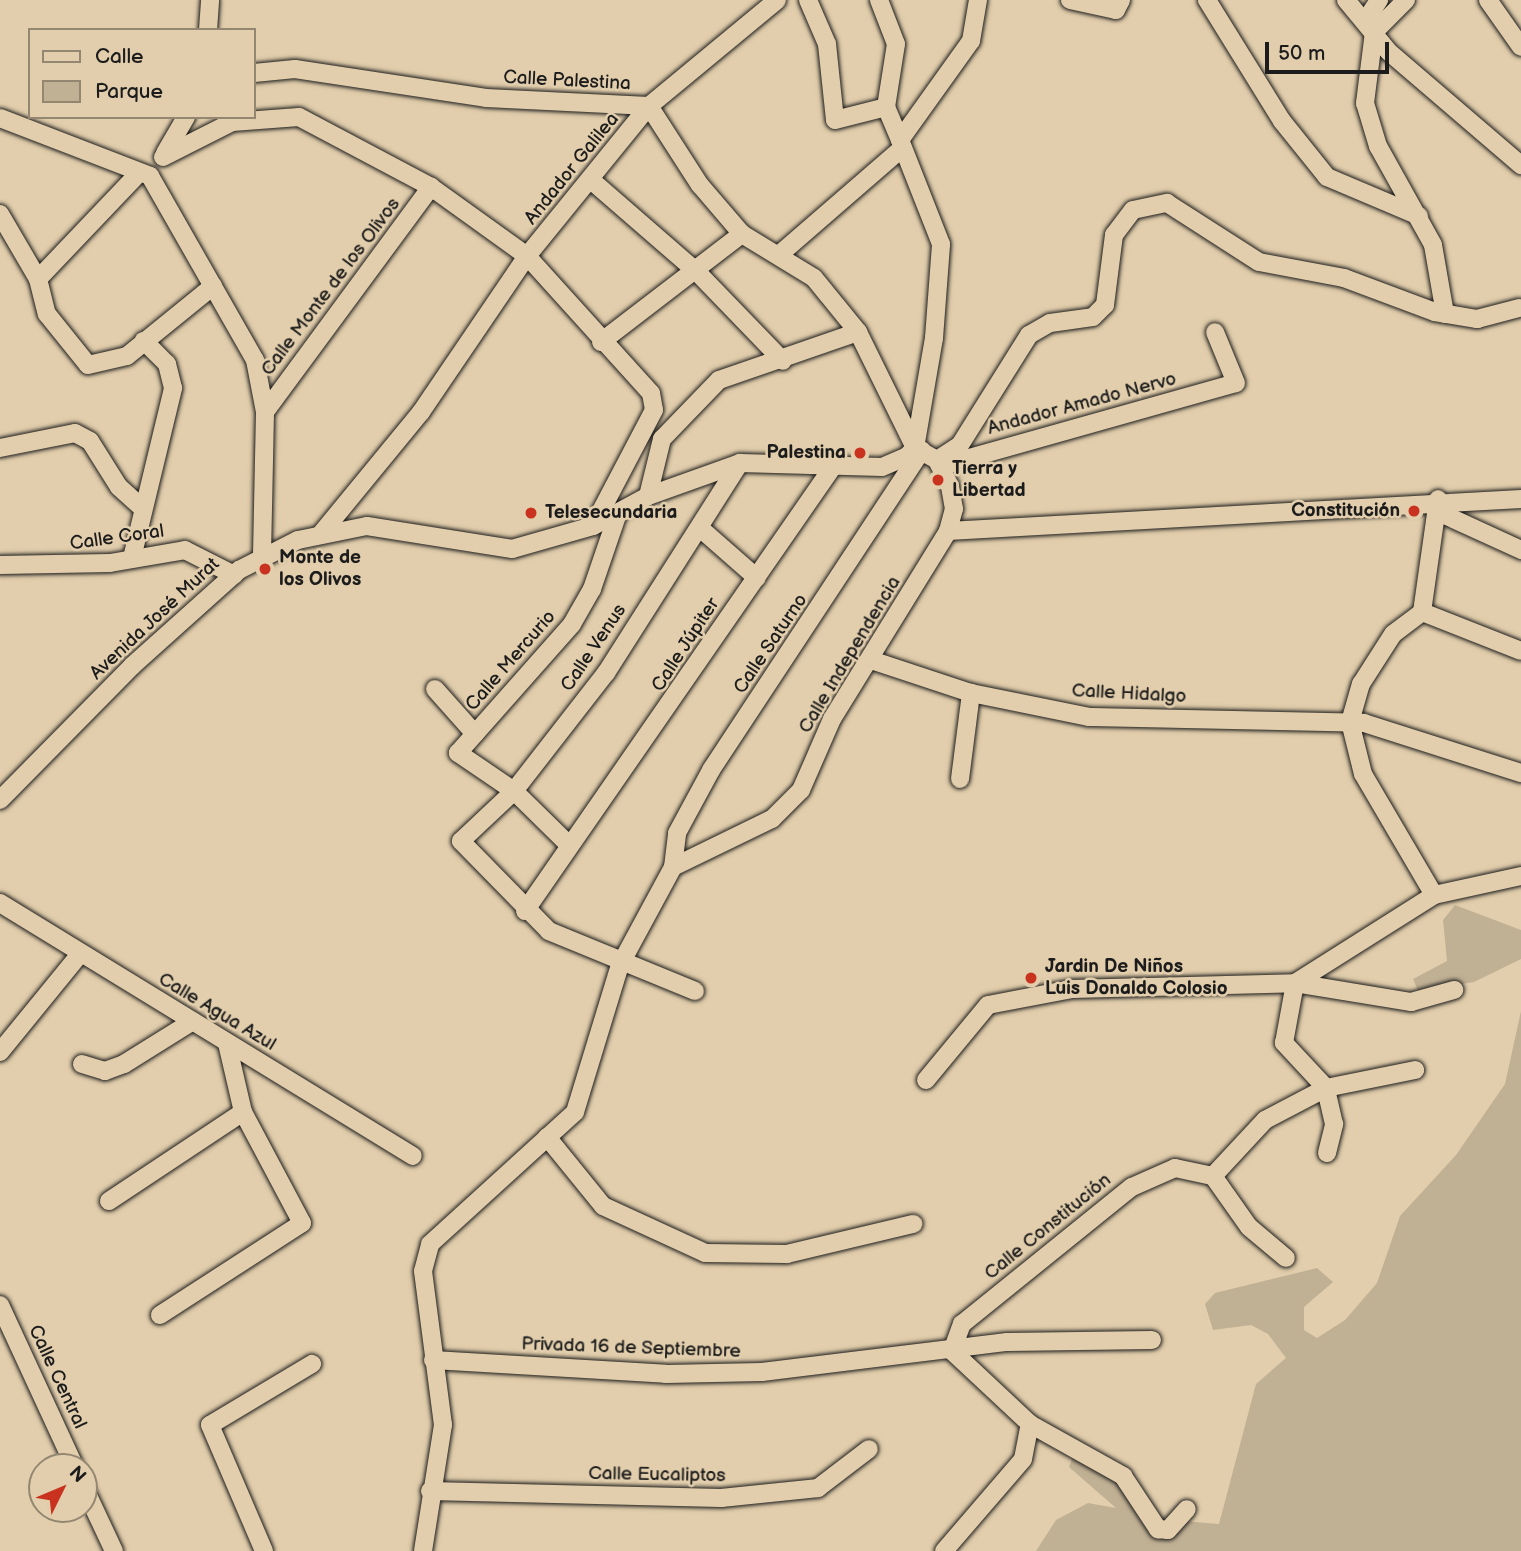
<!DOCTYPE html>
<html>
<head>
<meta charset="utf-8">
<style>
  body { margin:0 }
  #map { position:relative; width:1521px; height:1551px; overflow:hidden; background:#e2ceac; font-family:"Balsamiq Sans",sans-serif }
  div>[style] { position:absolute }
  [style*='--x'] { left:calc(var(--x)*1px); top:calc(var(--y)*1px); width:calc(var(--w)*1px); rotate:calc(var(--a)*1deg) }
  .green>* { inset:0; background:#c1b194 }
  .roads { filter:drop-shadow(0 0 2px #1c1c1c) drop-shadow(0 0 2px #1c1c1c) }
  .minor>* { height:18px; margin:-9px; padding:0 9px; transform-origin:9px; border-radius:9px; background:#e2ceac }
  .dots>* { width:19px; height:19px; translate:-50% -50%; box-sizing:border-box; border:4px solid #e2ceac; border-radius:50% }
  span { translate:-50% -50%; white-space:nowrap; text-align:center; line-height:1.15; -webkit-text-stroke:5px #e2ceac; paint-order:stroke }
  .street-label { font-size:19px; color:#1c1c1c }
  .poi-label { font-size:19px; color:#1c1c1c; font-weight:700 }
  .right { translate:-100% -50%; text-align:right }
  .left { translate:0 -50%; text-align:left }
  .legend { position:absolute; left:28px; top:28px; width:228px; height:91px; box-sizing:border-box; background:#e2ceac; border:2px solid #938772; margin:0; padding:9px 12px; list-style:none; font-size:21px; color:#1c1c1c }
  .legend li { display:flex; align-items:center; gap:14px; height:35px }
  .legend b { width:35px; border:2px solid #938772 }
  .north { position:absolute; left:28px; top:1453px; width:70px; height:70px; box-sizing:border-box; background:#e2ceac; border:2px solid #938772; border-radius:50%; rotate:47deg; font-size:19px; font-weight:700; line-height:28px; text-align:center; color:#1c1c1c }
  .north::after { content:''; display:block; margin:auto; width:24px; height:32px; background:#c8321e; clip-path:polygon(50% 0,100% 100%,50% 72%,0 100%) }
  .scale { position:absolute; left:1265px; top:42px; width:124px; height:32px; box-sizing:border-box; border:4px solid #1c1c1c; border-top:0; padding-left:9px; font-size:21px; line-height:24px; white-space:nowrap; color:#1c1c1c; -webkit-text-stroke:5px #e2ceac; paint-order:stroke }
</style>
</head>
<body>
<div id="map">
  <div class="green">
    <i style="clip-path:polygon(1455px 905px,1521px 930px,1521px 959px,1474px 982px,1418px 991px,1413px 979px,1447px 961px,1443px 920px)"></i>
    <i style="clip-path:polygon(1521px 1011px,1521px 1551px,1036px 1551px,1056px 1520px,1088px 1503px,1116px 1508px,1069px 1467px,1072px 1459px,1103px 1471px,1159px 1519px,1219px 1524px,1256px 1384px,1286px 1358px,1268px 1334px,1251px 1325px,1213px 1330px,1205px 1304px,1215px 1293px,1317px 1268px,1333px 1282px,1304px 1307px,1304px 1330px,1317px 1338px,1345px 1320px,1377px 1283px,1400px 1216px,1456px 1155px,1505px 1084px)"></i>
  </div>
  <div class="roads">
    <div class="minor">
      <i style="--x:808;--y:0;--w:48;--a:66.6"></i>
      <i style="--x:827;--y:44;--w:76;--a:84"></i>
      <i style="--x:835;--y:120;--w:53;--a:-14.3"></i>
      <i style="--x:879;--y:0;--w:47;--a:68.9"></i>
      <i style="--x:896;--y:44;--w:64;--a:99"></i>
      <i style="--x:1070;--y:0;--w:47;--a:12.3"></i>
      <i style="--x:1116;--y:10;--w:11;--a:-63"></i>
      <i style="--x:1207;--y:0;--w:142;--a:58.2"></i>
      <i style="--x:1282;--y:121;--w:72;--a:51.2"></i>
      <i style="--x:1327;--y:177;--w:100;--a:23"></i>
      <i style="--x:1346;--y:0;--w:67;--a:50.4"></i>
      <i style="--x:1389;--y:52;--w:174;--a:40.6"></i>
      <i style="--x:1406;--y:0;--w:45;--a:135"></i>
      <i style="--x:1374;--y:32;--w:72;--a:97.2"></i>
      <i style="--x:1365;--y:103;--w:45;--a:73.2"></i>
      <i style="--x:1378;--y:146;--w:113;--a:60.9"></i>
      <i style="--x:1433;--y:245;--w:70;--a:80.1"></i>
      <i style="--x:1488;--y:0;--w:57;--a:54.9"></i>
      <i style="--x:1366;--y:20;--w:24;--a:-57"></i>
      <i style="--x:208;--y:30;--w:30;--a:-86"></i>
      <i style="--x:254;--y:73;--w:41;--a:-5.6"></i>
      <i style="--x:295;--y:69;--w:193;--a:8.6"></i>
      <i style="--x:486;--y:98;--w:163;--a:2.8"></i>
      <i style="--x:649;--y:106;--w:94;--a:57.2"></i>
      <i style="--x:700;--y:185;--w:65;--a:49.4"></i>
      <i style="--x:742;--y:234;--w:84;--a:31.4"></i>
      <i style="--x:814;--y:278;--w:70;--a:50.8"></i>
      <i style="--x:858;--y:332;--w:129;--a:63.8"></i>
      <i style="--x:886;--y:107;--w:36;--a:67"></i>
      <i style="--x:0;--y:118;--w:161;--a:21.1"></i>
      <i style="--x:150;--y:176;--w:212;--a:60.3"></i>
      <i style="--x:255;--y:360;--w:53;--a:79.1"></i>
      <i style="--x:265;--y:412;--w:146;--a:91.2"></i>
      <i style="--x:165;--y:153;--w:42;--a:-59.7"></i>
      <i style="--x:163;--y:157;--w:77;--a:-26.9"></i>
      <i style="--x:232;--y:122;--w:67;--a:-4.3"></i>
      <i style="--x:299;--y:117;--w:149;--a:27.9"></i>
      <i style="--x:431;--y:187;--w:118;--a:35.7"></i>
      <i style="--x:527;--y:256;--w:185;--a:47.9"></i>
      <i style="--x:651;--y:393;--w:17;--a:80"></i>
      <i style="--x:654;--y:410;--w:131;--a:117.7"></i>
      <i style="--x:591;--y:180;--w:142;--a:41"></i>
      <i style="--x:698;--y:273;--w:122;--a:46"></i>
      <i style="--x:0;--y:214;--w:75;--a:59.7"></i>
      <i style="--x:38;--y:279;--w:36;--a:76"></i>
      <i style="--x:47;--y:314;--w:65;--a:51.2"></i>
      <i style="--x:88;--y:365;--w:40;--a:-13"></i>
      <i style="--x:127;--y:356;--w:111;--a:-39.1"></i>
      <i style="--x:780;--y:254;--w:157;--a:-40.9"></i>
      <i style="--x:38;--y:279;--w:146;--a:-46.4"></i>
      <i style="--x:601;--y:342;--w:178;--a:-37.5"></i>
      <i style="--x:265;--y:412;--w:280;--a:-53.6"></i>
      <i style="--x:0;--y:448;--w:76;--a:-11.3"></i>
      <i style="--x:75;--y:433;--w:17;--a:28"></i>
      <i style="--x:90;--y:441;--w:54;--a:57.8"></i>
      <i style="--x:119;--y:487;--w:31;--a:42"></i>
      <i style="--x:937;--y:460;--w:27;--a:-33"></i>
      <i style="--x:960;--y:445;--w:130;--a:-57.9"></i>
      <i style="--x:1029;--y:335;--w:24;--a:-30"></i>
      <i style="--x:1050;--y:323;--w:43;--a:-7.9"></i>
      <i style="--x:1093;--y:317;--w:17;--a:-45"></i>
      <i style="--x:1105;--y:305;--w:71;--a:-82.7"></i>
      <i style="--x:1114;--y:235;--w:31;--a:-53"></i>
      <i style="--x:1133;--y:210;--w:35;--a:-12"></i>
      <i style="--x:1167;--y:203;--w:109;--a:32.7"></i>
      <i style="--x:1259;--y:262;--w:86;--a:10.7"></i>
      <i style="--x:1344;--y:278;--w:97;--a:20.5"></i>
      <i style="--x:1435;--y:312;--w:43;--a:9.5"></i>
      <i style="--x:1477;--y:319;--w:43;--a:-14.7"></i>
      <i style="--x:941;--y:466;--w:306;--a:-15.7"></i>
      <i style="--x:1236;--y:383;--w:55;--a:-112.4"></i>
      <i style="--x:648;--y:496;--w:59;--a:-76.2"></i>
      <i style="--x:662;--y:439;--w:82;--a:-46"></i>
      <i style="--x:719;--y:380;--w:147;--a:-19.1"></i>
      <i style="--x:1436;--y:511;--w:94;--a:24.6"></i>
      <i style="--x:701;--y:529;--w:74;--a:41.2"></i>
      <i style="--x:948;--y:531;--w:574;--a:-3.2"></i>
      <i style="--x:320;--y:535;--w:159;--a:-50.6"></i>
      <i style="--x:421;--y:412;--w:189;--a:-55.8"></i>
      <i style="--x:527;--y:256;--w:193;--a:-50.9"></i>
      <i style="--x:649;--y:106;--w:166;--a:-39.6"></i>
      <i style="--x:132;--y:558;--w:175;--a:-76.4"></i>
      <i style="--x:173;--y:388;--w:25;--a:-104"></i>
      <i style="--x:167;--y:364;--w:33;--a:-135"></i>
      <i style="--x:0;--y:565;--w:110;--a:-1"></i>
      <i style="--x:110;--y:563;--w:76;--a:-9.8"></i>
      <i style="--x:185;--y:550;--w:55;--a:27"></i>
      <i style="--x:1422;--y:612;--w:106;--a:21.5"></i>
      <i style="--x:871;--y:660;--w:105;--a:18.3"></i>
      <i style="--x:971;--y:693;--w:120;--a:11.5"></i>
      <i style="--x:1089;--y:717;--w:275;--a:1.2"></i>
      <i style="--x:1364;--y:723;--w:165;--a:17.7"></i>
      <i style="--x:435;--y:689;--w:60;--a:48.4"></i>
      <i style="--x:960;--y:779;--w:87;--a:-82.7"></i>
      <i style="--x:0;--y:800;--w:188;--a:-45.4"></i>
      <i style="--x:132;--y:666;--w:144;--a:-41.9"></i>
      <i style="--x:239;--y:570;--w:66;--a:-27"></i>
      <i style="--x:298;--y:540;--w:70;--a:-11.5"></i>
      <i style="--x:367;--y:526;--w:147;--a:9"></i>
      <i style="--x:512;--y:549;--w:84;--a:-15.9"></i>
      <i style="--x:593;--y:526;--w:63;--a:-28.6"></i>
      <i style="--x:648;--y:496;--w:98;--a:-19.7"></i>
      <i style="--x:740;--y:463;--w:142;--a:1.6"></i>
      <i style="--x:882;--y:467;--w:26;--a:-23"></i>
      <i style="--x:906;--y:457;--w:13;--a:-45"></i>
      <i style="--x:915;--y:448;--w:112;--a:-80.2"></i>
      <i style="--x:934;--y:338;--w:94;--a:-85.7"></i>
      <i style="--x:941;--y:244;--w:112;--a:-111.5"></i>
      <i style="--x:900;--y:140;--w:122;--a:-54.4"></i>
      <i style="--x:971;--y:41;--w:42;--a:-80.3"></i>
      <i style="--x:567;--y:843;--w:74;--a:-135.5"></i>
      <i style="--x:514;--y:791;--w:68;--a:-145.8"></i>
      <i style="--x:458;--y:753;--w:172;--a:-48.5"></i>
      <i style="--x:572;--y:624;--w:40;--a:-60.3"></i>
      <i style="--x:592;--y:589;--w:80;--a:-71.1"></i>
      <i style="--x:673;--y:867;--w:34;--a:-83"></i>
      <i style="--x:677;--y:833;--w:72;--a:-61.6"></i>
      <i style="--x:711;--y:770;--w:383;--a:-56.6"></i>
      <i style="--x:1434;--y:895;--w:140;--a:-120.4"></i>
      <i style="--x:1363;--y:774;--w:54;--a:-104"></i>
      <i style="--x:1350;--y:722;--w:40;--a:-74"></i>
      <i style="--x:1361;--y:684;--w:59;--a:-57.4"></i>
      <i style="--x:1393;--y:634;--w:36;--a:-37"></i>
      <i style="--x:1422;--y:612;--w:114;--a:-81.9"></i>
      <i style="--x:0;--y:903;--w:484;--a:31.5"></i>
      <i style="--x:525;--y:911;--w:543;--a:-55.28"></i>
      <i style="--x:695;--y:991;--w:158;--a:-157.7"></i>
      <i style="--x:549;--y:931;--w:126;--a:-134.4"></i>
      <i style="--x:461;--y:841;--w:73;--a:-43.3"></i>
      <i style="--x:514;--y:791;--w:150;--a:-52.1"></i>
      <i style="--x:606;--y:673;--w:249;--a:-57.5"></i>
      <i style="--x:0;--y:1052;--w:127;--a:-50.8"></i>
      <i style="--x:82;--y:1064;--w:24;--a:17"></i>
      <i style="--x:105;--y:1071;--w:20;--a:-20"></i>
      <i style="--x:124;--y:1064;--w:81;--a:-31.9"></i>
      <i style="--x:926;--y:1080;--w:97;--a:-50.4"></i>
      <i style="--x:988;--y:1005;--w:86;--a:-10.8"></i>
      <i style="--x:1072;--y:989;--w:223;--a:-1.5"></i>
      <i style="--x:1295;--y:983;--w:118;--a:9.3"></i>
      <i style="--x:1411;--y:1002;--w:45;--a:-15.6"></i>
      <i style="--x:547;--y:1137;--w:89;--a:50.9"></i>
      <i style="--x:603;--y:1206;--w:112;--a:24.7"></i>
      <i style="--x:705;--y:1253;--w:82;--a:0.7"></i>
      <i style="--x:787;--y:1254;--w:130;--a:-13.4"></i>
      <i style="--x:1327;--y:1153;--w:30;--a:-76"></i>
      <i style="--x:1334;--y:1124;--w:37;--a:-103"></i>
      <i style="--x:1326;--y:1088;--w:91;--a:-11.4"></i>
      <i style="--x:1213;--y:1176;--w:62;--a:54.8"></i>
      <i style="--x:1249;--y:1227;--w:48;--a:40"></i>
      <i style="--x:109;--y:1201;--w:161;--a:-33.6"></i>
      <i style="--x:0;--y:1305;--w:179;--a:65.2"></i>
      <i style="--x:160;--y:1315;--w:169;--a:-32.9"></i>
      <i style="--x:302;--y:1223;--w:126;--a:-118"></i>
      <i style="--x:243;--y:1112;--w:71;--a:-103.1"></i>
      <i style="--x:433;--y:1360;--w:233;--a:3.4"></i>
      <i style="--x:666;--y:1374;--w:96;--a:-1.2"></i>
      <i style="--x:762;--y:1372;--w:247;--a:-7"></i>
      <i style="--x:1007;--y:1342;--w:145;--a:-0.8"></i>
      <i style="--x:1030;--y:1424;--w:107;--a:29.2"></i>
      <i style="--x:1123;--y:1476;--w:64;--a:56.6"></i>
      <i style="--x:1158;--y:1529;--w:10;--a:6"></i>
      <i style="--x:1168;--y:1530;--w:28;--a:-48"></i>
      <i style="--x:84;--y:1487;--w:71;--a:64.9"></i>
      <i style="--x:430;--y:1491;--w:291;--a:1.4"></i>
      <i style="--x:721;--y:1498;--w:98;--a:-5.9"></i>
      <i style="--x:818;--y:1488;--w:64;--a:-37.4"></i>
      <i style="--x:264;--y:1551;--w:137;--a:-113.2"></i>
      <i style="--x:210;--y:1425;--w:119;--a:-30.9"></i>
      <i style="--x:423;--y:1551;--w:128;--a:-81"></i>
      <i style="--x:443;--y:1425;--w:155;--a:-97.4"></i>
      <i style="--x:423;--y:1271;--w:28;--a:-75"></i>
      <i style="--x:430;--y:1244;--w:196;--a:-42.3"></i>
      <i style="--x:575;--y:1112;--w:154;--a:-73"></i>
      <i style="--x:620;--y:965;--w:111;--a:-61.6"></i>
      <i style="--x:673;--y:867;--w:110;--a:-25.9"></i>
      <i style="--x:772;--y:819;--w:41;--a:-45"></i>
      <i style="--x:801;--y:790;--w:77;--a:-66.4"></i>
      <i style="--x:832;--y:719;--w:221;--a:-58.3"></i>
      <i style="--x:948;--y:531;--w:23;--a:-75"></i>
      <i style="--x:954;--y:509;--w:23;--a:-100"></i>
      <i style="--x:950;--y:486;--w:29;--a:-117"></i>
      <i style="--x:937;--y:460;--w:25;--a:-151"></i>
      <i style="--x:944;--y:1551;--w:121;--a:-49.3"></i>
      <i style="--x:1023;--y:1459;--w:36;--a:-79"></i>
      <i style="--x:1030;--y:1424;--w:107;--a:-136.9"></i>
      <i style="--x:952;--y:1351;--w:29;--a:-70"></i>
      <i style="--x:962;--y:1324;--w:218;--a:-38.9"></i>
      <i style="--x:1132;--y:1187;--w:47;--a:-23.8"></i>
      <i style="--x:1175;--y:1168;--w:39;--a:12"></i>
      <i style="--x:1213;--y:1176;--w:76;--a:-47.1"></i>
      <i style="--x:1265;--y:1120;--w:69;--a:-27.7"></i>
      <i style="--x:1326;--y:1088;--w:62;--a:-133"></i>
      <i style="--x:1284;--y:1043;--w:61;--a:-79.6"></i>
      <i style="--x:1295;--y:983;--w:165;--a:-32.3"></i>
      <i style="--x:1434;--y:895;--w:89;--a:-12.3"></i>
    </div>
  </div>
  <div class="dots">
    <i style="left:860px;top:453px;background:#c8321e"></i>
    <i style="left:938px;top:480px;background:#c8321e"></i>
    <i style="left:1414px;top:511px;background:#c8321e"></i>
    <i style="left:531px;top:513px;background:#c8321e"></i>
    <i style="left:265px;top:569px;background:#c8321e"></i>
    <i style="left:1031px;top:978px;background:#c8321e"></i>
  </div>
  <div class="street-label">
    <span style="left:567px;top:81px;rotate:3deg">Calle Palestina</span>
    <span style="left:572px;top:169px;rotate:-51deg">Andador Galilea</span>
    <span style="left:331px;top:287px;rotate:-53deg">Calle Monte de los Olivos</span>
    <span style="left:1082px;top:404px;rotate:-15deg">Andador Amado Nervo</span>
    <span style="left:117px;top:538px;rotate:-8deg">Calle Coral</span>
    <span style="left:155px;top:619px;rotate:-43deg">Avenida José Murat</span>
    <span style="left:771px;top:644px;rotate:-56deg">Calle Saturno</span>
    <span style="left:686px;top:645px;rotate:-57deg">Calle Júpiter</span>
    <span style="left:594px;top:648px;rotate:-56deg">Calle Venus</span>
    <span style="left:850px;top:655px;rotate:-59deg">Calle Independencia</span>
    <span style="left:511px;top:661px;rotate:-49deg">Calle Mercurio</span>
    <span style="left:1129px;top:694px;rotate:3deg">Calle Hidalgo</span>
    <span style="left:217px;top:1012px;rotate:31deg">Calle Agua Azul</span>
    <span style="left:1048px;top:1227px;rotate:-39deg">Calle Constitución</span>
    <span style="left:631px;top:1348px;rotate:2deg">Privada 16 de Septiembre</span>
    <span style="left:57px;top:1377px;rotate:65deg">Calle Central</span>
    <span style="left:657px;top:1475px;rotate:1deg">Calle Eucaliptos</span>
  </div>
  <div class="poi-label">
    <span class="right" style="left:846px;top:453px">Palestina</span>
    <span class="left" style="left:952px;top:480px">Tierra y<br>Libertad</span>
    <span class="right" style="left:1400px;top:511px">Constitución</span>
    <span class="left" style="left:545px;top:513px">Telesecundaria</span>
    <span class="left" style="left:279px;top:569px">Monte de<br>los Olivos</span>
    <span class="left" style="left:1045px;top:978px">Jardin De Niños<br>Luis Donaldo Colosio</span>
  </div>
  <ul class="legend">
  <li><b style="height:9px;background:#e2ceac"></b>Calle</li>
  <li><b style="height:19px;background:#c1b194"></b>Parque</li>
  </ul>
  <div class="north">N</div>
  <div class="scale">50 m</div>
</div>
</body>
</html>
